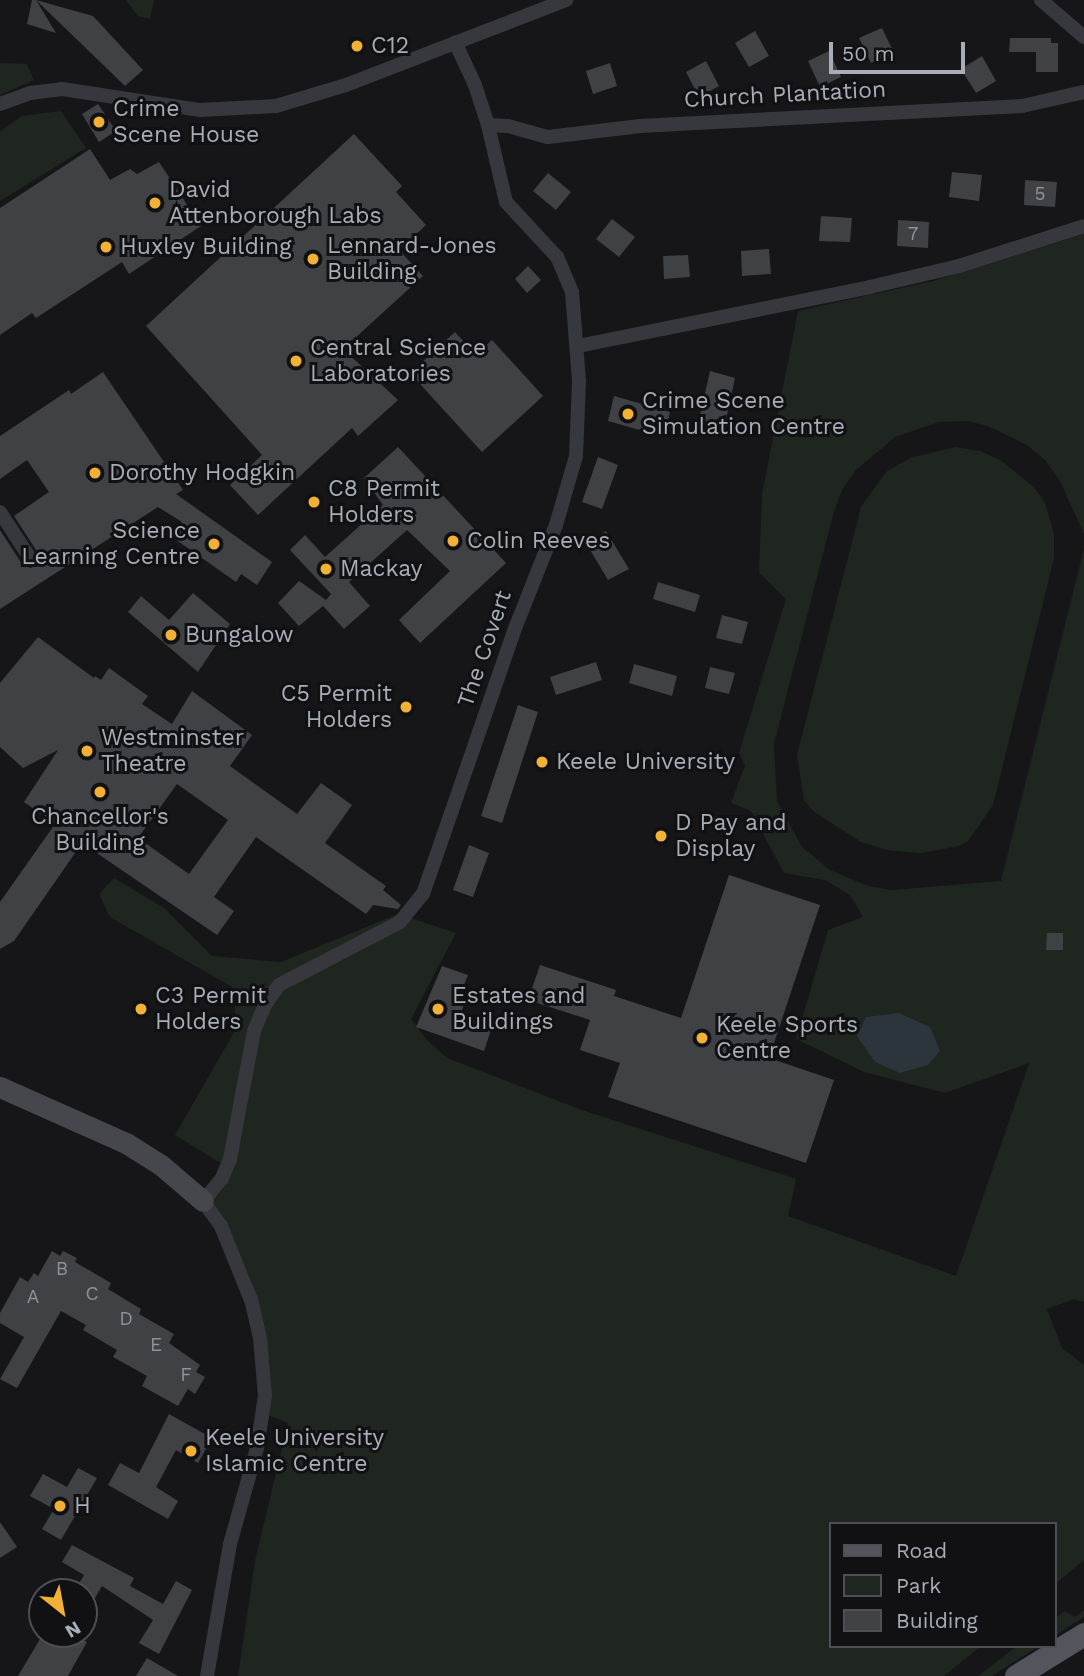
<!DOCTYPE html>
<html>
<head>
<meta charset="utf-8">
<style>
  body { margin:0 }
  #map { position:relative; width:1084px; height:1676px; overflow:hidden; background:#161618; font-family:"Work Sans",sans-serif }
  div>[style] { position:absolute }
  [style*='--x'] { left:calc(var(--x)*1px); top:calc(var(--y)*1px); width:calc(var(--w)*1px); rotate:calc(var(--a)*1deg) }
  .green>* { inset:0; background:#1e261f }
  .water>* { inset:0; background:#2c353c }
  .building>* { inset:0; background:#404145 }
  .street>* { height:14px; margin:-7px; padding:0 7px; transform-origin:7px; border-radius:7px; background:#37383d }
  .secondary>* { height:21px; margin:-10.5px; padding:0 10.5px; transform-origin:10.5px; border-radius:10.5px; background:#45474d }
  .primary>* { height:23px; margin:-11.5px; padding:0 11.5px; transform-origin:11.5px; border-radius:11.5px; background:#53555c }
  .dots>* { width:19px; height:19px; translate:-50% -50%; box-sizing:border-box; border:4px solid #111113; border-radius:50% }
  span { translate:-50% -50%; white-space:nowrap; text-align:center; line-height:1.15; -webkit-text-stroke:6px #111113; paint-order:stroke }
  .number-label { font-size:19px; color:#8e929b }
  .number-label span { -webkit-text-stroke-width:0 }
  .poi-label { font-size:23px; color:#a8adb8 }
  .left { translate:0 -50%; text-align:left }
  .right { translate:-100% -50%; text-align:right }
  .street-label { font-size:23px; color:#a8adb8 }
  .legend { position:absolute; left:829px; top:1522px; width:228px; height:126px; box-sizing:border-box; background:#111113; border:2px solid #4d4f55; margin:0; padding:9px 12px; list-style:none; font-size:21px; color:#a8adb8 }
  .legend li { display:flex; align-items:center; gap:14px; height:35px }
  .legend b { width:35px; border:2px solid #4d4f55 }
  .north { position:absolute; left:28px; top:1578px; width:70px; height:70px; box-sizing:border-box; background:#111113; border:2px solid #4d4f55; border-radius:50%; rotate:149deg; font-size:19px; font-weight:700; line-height:28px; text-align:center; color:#a8adb8 }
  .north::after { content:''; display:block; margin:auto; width:24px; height:32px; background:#f2b134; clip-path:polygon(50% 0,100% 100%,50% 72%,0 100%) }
  .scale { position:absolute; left:829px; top:42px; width:136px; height:32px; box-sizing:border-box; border:4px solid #a8adb8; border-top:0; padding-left:9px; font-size:21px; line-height:24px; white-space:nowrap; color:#a8adb8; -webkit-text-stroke:5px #111113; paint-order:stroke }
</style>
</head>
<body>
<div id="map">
  <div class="green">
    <i style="clip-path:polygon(126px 0,154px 0,150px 19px,138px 16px)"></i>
    <i style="clip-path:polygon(0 63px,27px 64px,34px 80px,0 95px)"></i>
    <i style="clip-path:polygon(61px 111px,86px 148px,0 201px,0 131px,22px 116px)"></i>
    <i style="clip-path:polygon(1084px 234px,1084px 534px,1060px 481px,1045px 460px,1027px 445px,988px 426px,966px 421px,939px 422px,895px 437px,856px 470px,842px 490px,833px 515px,774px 744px,777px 801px,802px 847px,830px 870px,868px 886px,892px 890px,1001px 881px,1084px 549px,1084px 1302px,1074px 1299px,1047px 1309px,1062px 1348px,1084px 1365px,1084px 1560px,1054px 1585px,1054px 1524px,830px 1524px,830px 1646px,981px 1646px,944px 1676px,238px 1676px,255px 1561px,288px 1423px,263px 1413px,251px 1300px,203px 1201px,227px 1167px,175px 1135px,237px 1027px,232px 987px,110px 917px,99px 894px,114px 878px,164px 908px,212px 956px,281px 962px,398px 914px,456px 933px,411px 1019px,427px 1040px,447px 1058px,579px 1109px,796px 1179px,788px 1216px,956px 1276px,1029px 1063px,945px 1093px,864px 1072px,796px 1039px,828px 930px,863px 917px,850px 895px,825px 880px,784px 873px,751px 811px,731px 803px,745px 765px,739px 753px,786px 599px,759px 572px,762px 494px,798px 311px,933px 281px)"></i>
    <i style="clip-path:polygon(955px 447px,980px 451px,1000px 460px,1034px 487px,1045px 503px,1054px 533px,1054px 558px,993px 805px,968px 841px,959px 846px,921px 853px,887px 850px,861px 842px,814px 812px,804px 800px,797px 755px,861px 507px,886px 472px,910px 458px)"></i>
    <i style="clip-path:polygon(1084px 1610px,1084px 1617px,1054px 1636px,1054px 1619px,1065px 1611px,1075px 1617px)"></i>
    <i style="clip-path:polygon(1017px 1646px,1039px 1646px,992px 1676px,978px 1676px)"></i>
  </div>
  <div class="water">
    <i style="clip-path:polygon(899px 1013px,930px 1027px,940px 1051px,928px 1065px,900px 1073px,875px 1062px,857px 1036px,866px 1017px)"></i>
  </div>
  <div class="building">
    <i style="clip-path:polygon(32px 0,36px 0,56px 33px,27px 24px)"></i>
    <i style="clip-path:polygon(36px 0,93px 16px,143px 70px,125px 86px)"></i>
    <i style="clip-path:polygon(882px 28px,894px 53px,871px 63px,859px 38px)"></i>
    <i style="clip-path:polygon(755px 31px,769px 56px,749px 67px,735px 43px)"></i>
    <i style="clip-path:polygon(1010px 38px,1051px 38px,1051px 43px,1058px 43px,1058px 72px,1036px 72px,1036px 52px,1009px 52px)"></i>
    <i style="clip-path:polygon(829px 51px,841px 77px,820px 87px,808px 61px)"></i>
    <i style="clip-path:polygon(982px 56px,996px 81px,976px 93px,961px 69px)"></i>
    <i style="clip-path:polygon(706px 61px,719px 86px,699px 97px,686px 72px)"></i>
    <i style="clip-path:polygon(610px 63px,617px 86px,593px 94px,586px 71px)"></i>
    <i style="clip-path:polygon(98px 104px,116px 131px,99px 142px,82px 114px)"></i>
    <i style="clip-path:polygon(354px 134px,402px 186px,396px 192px,426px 225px,399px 250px,423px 276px,343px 349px,398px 400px,358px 436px,352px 428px,258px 515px,230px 485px,262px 455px,146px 326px)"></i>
    <i style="clip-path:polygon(90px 149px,110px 180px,130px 169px,137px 174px,159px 162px,201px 226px,129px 274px,122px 262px,36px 318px,32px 313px,0 335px,0 208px)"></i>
    <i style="clip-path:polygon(952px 172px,982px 175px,979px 201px,949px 197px)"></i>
    <i style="clip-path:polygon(548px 173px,571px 192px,556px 210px,533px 191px)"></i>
    <i style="clip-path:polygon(1025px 180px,1057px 182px,1055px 207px,1024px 205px)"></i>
    <i style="clip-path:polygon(821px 216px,852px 218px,850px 242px,819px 241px)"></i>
    <i style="clip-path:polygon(612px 219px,635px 237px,619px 257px,596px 239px)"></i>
    <i style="clip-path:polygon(898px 220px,929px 222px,928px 248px,897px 246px)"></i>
    <i style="clip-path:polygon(769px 249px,771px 274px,742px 276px,741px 251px)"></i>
    <i style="clip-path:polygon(688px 255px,690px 277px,664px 279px,663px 256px)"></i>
    <i style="clip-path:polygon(528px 266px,541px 280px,527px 293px,515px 279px)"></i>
    <i style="clip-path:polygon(455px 332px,476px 355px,492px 340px,543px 396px,482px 452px,410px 373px)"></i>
    <i style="clip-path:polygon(710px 371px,735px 378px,723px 434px,697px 428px)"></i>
    <i style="clip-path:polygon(103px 372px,183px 490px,176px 494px,272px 562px,257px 585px,241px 574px,236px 582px,172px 537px,182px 522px,158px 507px,0 609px,0 530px,22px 564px,30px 568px,36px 566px,38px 553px,14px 516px,49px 492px,27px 460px,0 479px,0 436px,69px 390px,71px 394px)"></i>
    <i style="clip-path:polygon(614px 396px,670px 412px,664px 437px,608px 421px)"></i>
    <i style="clip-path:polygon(398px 447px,506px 563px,420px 643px,399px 620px,450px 571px,407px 530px,349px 582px,370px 606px,344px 629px,323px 606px,299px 626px,278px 603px,299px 581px,326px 600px,331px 594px,290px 550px,305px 535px,325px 557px,383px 505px,364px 478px)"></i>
    <i style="clip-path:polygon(598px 457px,618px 465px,602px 509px,582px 502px)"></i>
    <i style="clip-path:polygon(606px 531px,629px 569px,608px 580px,586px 543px)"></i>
    <i style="clip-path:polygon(658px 582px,700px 595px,695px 612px,653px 599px)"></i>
    <i style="clip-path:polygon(193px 593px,230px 624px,198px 672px,128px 612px,141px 596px,169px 620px)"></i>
    <i style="clip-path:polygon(722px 615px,748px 622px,742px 644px,716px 638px)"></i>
    <i style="clip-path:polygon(evenodd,38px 637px,94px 678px,95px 676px,101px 680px,109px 668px,148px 696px,142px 704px,172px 724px,192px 691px,252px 735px,230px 766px,297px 814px,321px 783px,352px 805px,325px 843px,386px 886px,383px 890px,401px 905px,398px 909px,373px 905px,366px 914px,256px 837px,214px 897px,234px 911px,217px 935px,82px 843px,14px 941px,0 949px,0 902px,55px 824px,24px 802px,58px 750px,23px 768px,0 747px,0 683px,38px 637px,177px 784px,228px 820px,189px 874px,138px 838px,177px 784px)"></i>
    <i style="clip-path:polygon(596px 662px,602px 680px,556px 695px,550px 677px)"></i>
    <i style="clip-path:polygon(634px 664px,677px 676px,672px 696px,629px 683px)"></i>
    <i style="clip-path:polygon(710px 667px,735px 673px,729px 694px,705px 688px)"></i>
    <i style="clip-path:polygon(518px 705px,538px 712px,502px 823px,481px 816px)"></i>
    <i style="clip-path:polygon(469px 845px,489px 853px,473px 897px,453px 890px)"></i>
    <i style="clip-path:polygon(729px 875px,820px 905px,769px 1058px,834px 1080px,806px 1163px,608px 1097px,620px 1063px,580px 1050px,590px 1020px,528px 1000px,540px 965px,616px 990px,614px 996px,681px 1018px)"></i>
    <i style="clip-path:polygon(1047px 933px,1063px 933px,1063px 950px,1046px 950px)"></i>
    <i style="clip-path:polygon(442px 966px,468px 975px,462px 990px,468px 992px,460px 1016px,492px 1027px,484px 1051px,416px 1027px)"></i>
    <i style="clip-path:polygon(52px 1251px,60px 1256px,63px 1251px,77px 1258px,75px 1262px,111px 1283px,108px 1289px,141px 1309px,139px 1314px,174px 1334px,169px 1343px,200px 1365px,196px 1372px,205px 1377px,195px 1394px,188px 1389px,178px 1406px,142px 1386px,147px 1376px,113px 1357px,117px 1350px,83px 1330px,86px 1325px,61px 1311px,17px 1388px,0 1379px,24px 1337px,0 1323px,0 1313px,20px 1277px,28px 1282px,34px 1273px,38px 1276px)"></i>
    <i style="clip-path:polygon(169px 1414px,212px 1438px,198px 1463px,176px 1450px,156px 1487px,178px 1501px,168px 1519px,108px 1485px,120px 1463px,139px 1473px)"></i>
    <i style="clip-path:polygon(78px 1468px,97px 1478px,61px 1540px,42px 1529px,54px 1509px,30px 1496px,43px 1474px,67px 1487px)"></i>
    <i style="clip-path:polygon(0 1522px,17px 1547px,0 1558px)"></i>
    <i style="clip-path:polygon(72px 1545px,134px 1578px,130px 1586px,163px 1604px,176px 1581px,192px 1590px,159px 1654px,139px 1643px,153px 1620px,102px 1586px,84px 1617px,84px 1592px,74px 1592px,84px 1575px,62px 1562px)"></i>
    <i style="clip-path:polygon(43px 1634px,73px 1634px,87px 1642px,68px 1676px,18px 1676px)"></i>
    <i style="clip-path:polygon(147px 1658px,178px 1676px,136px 1676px)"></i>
  </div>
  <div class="street">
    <i style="--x:1041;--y:0;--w:57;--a:40.7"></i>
    <i style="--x:0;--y:104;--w:32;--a:-20"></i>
    <i style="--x:30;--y:93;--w:32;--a:-7"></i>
    <i style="--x:62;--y:89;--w:140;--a:8.7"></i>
    <i style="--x:200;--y:110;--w:76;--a:-3"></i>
    <i style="--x:276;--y:106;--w:73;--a:-16.7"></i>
    <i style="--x:346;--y:85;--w:236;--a:-21.1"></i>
    <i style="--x:488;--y:125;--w:20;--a:3"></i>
    <i style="--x:508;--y:126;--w:41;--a:15.4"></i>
    <i style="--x:548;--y:137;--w:93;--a:-6.8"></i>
    <i style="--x:640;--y:126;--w:383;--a:-3"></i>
    <i style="--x:1022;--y:106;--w:64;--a:-12.7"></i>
    <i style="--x:578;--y:346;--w:298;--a:-11.4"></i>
    <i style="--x:870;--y:287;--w:91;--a:-13.3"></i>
    <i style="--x:959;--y:266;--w:131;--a:-17.7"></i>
    <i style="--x:0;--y:512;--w:55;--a:56.9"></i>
    <i style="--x:207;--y:1676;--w:134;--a:-80.1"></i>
    <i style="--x:230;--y:1544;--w:100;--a:-74.3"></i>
    <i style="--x:257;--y:1448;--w:53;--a:-81.3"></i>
    <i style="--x:265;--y:1396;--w:58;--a:-94.9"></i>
    <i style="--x:260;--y:1338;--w:39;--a:-103"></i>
    <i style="--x:251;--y:1300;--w:80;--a:-112.1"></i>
    <i style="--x:221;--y:1226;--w:31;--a:-126"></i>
    <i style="--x:203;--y:1201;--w:30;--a:-50"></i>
    <i style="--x:222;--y:1178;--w:21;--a:-67"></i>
    <i style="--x:230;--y:1159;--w:130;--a:-79.4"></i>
    <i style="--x:254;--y:1031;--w:28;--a:-67"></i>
    <i style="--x:265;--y:1005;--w:24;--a:-55"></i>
    <i style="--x:279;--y:985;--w:136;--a:-27.5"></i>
    <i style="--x:400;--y:922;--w:36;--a:-51"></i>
    <i style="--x:423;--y:894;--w:284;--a:-70.9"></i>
    <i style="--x:516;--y:626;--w:109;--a:-68.4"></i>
    <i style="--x:556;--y:525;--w:72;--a:-73.8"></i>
    <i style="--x:576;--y:456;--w:75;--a:-87.7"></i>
    <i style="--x:579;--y:381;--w:89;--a:-94.5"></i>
    <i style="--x:572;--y:292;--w:38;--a:-113"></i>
    <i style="--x:557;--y:257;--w:75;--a:-132.8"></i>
    <i style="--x:506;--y:202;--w:79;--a:-103.2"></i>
    <i style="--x:488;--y:125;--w:42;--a:-108"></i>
    <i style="--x:475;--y:85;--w:47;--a:-114.9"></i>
  </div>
  <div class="secondary">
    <i style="--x:0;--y:1087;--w:138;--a:24"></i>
    <i style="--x:126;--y:1143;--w:41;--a:32.2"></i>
    <i style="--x:161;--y:1165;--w:55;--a:40.6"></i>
  </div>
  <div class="primary">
    <i style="--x:1016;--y:1676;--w:80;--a:-31.7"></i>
  </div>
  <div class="dots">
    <i style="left:357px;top:46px;background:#f2b134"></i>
    <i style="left:99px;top:122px;background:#f2b134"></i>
    <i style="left:155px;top:203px;background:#f2b134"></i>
    <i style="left:106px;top:247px;background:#f2b134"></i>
    <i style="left:313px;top:259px;background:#f2b134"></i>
    <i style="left:296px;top:361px;background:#f2b134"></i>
    <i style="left:628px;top:414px;background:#f2b134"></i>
    <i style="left:95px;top:473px;background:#f2b134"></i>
    <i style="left:314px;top:502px;background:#f2b134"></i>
    <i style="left:453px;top:541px;background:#f2b134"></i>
    <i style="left:214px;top:544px;background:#f2b134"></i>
    <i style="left:326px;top:569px;background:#f2b134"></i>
    <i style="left:171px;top:635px;background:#f2b134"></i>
    <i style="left:406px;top:707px;background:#f2b134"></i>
    <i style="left:87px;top:751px;background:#f2b134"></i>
    <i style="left:542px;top:762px;background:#f2b134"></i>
    <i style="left:100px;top:792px;background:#f2b134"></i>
    <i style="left:661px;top:836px;background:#f2b134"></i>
    <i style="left:141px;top:1009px;background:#f2b134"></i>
    <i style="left:438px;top:1009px;background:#f2b134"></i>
    <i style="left:702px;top:1038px;background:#f2b134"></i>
    <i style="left:191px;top:1451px;background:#f2b134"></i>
    <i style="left:60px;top:1506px;background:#f2b134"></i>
  </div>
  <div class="number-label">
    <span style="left:1040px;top:194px">5</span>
    <span style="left:913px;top:234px">7</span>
    <span style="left:62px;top:1269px">B</span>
    <span style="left:92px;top:1294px">C</span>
    <span style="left:33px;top:1297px">A</span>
    <span style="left:126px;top:1319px">D</span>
    <span style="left:156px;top:1345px">E</span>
    <span style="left:186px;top:1375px">F</span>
  </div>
  <div class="poi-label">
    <span class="left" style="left:371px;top:46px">C12</span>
    <span class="left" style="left:113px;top:122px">Crime<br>Scene House</span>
    <span class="left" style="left:169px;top:203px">David<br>Attenborough Labs</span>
    <span class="left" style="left:327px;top:259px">Lennard-Jones<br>Building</span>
    <span class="left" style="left:120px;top:247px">Huxley Building</span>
    <span class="left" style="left:310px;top:361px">Central Science<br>Laboratories</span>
    <span class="left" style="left:642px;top:414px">Crime Scene<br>Simulation Centre</span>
    <span class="left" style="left:109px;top:473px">Dorothy Hodgkin</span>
    <span class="left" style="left:328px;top:502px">C8 Permit<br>Holders</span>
    <span class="right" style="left:200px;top:544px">Science<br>Learning Centre</span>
    <span class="left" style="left:467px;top:541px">Colin Reeves</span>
    <span class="left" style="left:340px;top:569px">Mackay</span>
    <span class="left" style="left:185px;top:635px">Bungalow</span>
    <span class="right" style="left:392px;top:707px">C5 Permit<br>Holders</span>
    <span class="left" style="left:101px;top:751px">Westminster<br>Theatre</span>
    <span class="left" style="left:556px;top:762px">Keele University</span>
    <span style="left:100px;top:830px">Chancellor's<br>Building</span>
    <span class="left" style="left:675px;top:836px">D Pay and<br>Display</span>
    <span class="left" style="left:155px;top:1009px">C3 Permit<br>Holders</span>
    <span class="left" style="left:452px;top:1009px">Estates and<br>Buildings</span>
    <span class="left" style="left:716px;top:1038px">Keele Sports<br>Centre</span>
    <span class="left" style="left:205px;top:1451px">Keele University<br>Islamic Centre</span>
    <span class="left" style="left:74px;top:1506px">H</span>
  </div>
  <div class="street-label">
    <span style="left:785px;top:95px;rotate:-3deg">Church Plantation</span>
    <span style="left:485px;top:649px;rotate:-71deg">The Covert</span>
  </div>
  <ul class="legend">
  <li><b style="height:9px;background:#53555c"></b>Road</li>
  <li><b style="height:19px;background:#1e261f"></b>Park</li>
  <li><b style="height:19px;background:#404145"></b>Building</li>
  </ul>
  <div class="north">N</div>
  <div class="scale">50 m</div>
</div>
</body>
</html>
